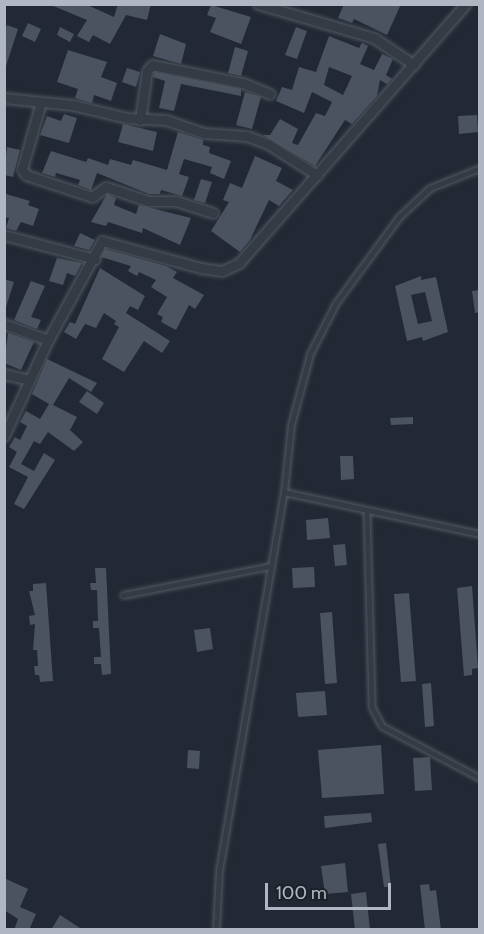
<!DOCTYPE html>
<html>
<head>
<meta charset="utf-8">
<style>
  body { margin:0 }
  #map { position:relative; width:484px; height:934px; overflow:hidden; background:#222934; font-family:Cabin,sans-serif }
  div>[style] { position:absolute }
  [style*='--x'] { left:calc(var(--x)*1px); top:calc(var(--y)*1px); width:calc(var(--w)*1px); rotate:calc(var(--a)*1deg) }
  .building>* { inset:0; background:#4b5360 }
  .roads { filter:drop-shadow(0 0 2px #535963) drop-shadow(0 0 2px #535963) }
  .service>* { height:4.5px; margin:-2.25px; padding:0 2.25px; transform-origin:2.25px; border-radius:2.25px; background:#353b45 }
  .minor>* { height:9px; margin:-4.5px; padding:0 4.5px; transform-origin:4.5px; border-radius:4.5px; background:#353b45 }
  span { translate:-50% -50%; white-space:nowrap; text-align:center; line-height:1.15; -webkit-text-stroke:5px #1b2029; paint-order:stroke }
  .frame { position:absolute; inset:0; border:6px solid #b0b6c2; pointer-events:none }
  .scale { position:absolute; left:265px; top:883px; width:126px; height:27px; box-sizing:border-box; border:3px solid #b0b6c2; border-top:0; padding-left:8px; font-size:18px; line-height:21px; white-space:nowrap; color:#b0b6c2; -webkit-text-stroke:4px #1b2029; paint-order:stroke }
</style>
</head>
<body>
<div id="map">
  <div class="building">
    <i style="clip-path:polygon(85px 4px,114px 17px,118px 4px,151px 4px,147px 20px,126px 15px,110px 44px,93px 35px,89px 42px,77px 36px,87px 20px,51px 5px)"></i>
    <i style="clip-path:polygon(344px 4px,401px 4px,387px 35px,354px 19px,352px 23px,338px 18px)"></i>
    <i style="clip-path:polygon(211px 5px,251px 17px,241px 44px,210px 32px,216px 18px,207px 15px)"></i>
    <i style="clip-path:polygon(28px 23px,41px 29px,35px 42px,22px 36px)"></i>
    <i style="clip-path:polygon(7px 25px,18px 29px,6px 66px,4px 33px)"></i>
    <i style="clip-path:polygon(60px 27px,74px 34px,70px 42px,57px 35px)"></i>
    <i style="clip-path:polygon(296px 27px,307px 31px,297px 59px,285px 55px)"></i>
    <i style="clip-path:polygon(160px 34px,186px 44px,181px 64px,153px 56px)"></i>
    <i style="clip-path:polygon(evenodd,329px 36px,359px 48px,362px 43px,368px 46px,360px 64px,374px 70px,382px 54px,393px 59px,386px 75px,392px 79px,387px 84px,380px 80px,377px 96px,352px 124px,345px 120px,315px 166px,263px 135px,270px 135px,280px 119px,298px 129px,292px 143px,298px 145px,316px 113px,325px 116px,332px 102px,312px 92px,304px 113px,276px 101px,282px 87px,292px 90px,299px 67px,316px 72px,329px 36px,329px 67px,352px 76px,343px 95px,324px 85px,329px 67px)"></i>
    <i style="clip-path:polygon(235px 47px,248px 51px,241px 76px,228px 73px)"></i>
    <i style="clip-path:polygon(68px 50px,107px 62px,101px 77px,117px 83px,111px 101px,94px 95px,92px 103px,78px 99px,75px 98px,78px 89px,57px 82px)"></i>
    <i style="clip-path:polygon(127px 68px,140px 72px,136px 87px,122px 82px)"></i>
    <i style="clip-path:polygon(155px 72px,241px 89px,241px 96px,181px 84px,174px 111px,159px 108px,165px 81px,153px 77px)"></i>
    <i style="clip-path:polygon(245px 92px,261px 97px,252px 129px,236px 125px)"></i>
    <i style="clip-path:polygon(64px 114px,77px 118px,69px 143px,40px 135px,47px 116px,61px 121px)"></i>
    <i style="clip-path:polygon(477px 115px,478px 132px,459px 134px,458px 116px)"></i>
    <i style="clip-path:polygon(123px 124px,157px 132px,153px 151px,118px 142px)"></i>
    <i style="clip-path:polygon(178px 132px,203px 140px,203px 145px,210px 147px,209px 153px,231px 161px,224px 179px,210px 173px,212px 167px,184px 159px,179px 174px,189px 177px,182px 196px,161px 190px,160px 194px,149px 194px,97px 173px,91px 190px,78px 185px,80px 180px,56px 173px,55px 177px,42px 173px,51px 151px,86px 162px,88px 158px,108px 165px,110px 159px,131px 165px,133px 160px,167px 170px)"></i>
    <i style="clip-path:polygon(7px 147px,20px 150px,13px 177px,4px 175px)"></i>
    <i style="clip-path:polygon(255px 156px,282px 168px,276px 181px,293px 190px,279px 206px,269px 200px,250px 240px,240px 252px,211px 231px,229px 202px,223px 200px,230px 183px,242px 188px)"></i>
    <i style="clip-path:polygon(201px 179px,212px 182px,205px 203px,194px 200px)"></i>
    <i style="clip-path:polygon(6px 194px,30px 201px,28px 205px,39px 209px,33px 226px,21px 222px,16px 231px,6px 228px,9px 218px,4px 217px)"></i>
    <i style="clip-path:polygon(107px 194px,116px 198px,114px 205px,136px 214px,139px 205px,191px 218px,180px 245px,143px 228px,142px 233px,108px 222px,106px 226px,91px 222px)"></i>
    <i style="clip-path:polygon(80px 233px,95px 240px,89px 250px,74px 246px)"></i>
    <i style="clip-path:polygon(105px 249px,166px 266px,177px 272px,173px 278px,204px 295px,195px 309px,189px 305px,176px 330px,161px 322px,163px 317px,157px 314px,167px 297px,151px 287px,156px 280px,139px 272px,137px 276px,128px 271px,131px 266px,101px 257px)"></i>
    <i style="clip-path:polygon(57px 258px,82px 263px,75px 276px,67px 273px,63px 285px,49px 281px)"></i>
    <i style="clip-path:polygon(100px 268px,145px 296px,138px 310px,130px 306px,126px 313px,170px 341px,162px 353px,144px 341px,124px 372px,102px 359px,119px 327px,114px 324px,116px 321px,104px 313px,96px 328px,85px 324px,76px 339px,64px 332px,70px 322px,75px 324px)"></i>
    <i style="clip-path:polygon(evenodd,421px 276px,421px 280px,436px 277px,448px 332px,423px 341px,422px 337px,407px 341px,395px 286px,421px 276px,425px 292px,432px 321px,418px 324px,411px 295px,425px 292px)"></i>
    <i style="clip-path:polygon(4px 279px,14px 282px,6px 307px,4px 307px)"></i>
    <i style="clip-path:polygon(31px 281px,45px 286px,31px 317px,41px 320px,37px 329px,14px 320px)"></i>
    <i style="clip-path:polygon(480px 290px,480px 312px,475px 313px,472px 291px)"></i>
    <i style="clip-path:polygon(8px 333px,34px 342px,21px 370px,4px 363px)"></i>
    <i style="clip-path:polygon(47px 359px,97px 383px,91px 392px,69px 378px,53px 405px,77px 417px,70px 430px,83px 442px,74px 451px,48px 432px,40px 444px,34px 441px,21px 464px,34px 471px,44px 453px,55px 460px,24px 509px,14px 504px,28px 477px,9px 467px,17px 452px,9px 447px,15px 437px,20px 440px,27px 426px,20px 422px,26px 411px,40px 419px,49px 404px,32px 394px)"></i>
    <i style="clip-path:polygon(87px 391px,104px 403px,97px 414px,79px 402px)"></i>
    <i style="clip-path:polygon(413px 417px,413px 424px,391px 425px,390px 418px)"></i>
    <i style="clip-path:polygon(340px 456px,353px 456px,354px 479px,341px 480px)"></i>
    <i style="clip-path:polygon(328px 518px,330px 538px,307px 540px,306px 520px)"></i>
    <i style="clip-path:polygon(345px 544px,347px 565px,335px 566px,333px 545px)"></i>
    <i style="clip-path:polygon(314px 567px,315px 587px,293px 588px,292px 568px)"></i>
    <i style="clip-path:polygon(95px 568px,106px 568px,111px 674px,102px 675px,101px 664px,94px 664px,94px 657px,101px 657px,99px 628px,93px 628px,93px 621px,98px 621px,97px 590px,91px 590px,90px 583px,96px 583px)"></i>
    <i style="clip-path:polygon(46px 583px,53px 681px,40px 682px,39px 675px,35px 675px,34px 666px,38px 666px,37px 650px,33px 650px,35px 624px,30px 625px,29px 616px,35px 615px,29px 591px,33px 591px,33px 584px)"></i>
    <i style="clip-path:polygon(472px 586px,478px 668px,472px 669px,472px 675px,464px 676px,457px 588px)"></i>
    <i style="clip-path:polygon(409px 593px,416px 681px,401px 682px,394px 594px)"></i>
    <i style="clip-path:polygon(332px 612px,337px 683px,325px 684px,320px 613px)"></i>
    <i style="clip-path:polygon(210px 628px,213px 649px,197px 652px,194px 630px)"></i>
    <i style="clip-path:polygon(431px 683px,434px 726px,425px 727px,422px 684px)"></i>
    <i style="clip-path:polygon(325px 691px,327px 715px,298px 717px,296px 693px)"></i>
    <i style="clip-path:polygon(381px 745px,384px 794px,322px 798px,318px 750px)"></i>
    <i style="clip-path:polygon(188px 750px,200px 751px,199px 769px,187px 768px)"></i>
    <i style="clip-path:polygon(430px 757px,432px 790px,415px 791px,413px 758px)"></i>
    <i style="clip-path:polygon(371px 813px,372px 822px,325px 828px,324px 816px)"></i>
    <i style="clip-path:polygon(386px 843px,391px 887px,384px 887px,378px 844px)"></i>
    <i style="clip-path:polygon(345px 863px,348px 892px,325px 894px,321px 866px)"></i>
    <i style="clip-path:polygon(4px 878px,28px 889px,20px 907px,36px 914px,29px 930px,14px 930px,18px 919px,4px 910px)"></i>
    <i style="clip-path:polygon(429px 884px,430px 891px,436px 890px,441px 930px,425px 930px,420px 885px)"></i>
    <i style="clip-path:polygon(366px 892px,370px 930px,355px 930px,351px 894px)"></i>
    <i style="clip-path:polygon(60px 915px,83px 930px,51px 930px)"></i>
  </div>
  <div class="roads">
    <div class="service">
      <i style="--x:284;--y:492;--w:200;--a:12.1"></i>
      <i style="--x:367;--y:510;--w:197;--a:88.5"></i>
      <i style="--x:372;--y:707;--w:21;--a:62"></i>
      <i style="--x:382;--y:726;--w:111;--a:28"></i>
      <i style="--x:123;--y:595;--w:151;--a:-11.1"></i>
      <i style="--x:216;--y:930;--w:59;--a:-87.1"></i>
      <i style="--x:219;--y:871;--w:385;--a:-80.3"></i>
      <i style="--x:284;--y:492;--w:67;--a:-84"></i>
      <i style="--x:291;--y:425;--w:73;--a:-75"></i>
      <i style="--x:310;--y:354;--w:57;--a:-63"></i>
      <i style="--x:336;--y:303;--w:107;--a:-53.8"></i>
      <i style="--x:399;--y:217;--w:42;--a:-43.1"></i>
      <i style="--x:430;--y:188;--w:54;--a:-21.8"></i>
    </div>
    <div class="minor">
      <i style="--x:258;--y:4;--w:121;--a:16.3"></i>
      <i style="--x:374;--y:38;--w:48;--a:34"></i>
      <i style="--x:4;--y:98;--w:69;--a:5.8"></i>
      <i style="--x:73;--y:105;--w:56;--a:13.5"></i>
      <i style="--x:127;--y:118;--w:39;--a:3"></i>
      <i style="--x:166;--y:120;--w:39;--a:19"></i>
      <i style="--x:203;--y:133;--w:44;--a:3.9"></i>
      <i style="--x:247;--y:136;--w:22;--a:21"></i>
      <i style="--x:268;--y:144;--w:58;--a:32.3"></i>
      <i style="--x:41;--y:102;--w:70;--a:105.8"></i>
      <i style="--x:22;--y:169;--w:7;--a:56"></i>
      <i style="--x:26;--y:175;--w:70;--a:18.4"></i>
      <i style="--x:92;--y:197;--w:17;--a:-36"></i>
      <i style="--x:106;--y:187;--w:44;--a:18.4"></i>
      <i style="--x:148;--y:201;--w:28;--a:0"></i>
      <i style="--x:176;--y:201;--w:39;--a:18"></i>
      <i style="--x:140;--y:120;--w:49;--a:-81.9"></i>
      <i style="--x:147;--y:71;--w:8;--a:-50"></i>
      <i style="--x:152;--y:65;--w:93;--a:11.2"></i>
      <i style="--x:243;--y:83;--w:29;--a:22"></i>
      <i style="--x:4;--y:235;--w:94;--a:14.8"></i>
      <i style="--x:4;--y:324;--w:47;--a:20"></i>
      <i style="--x:4;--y:374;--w:26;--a:13"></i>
      <i style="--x:4;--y:436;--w:106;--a:-65.4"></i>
      <i style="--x:48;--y:340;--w:113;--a:-61.4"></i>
      <i style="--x:102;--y:241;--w:103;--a:15.3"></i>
      <i style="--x:201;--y:268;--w:21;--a:8"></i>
      <i style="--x:222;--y:271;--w:19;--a:-25"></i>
      <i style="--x:239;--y:263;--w:344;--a:-48.8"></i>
    </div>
  </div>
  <div class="frame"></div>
  <div class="scale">100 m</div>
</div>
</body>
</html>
